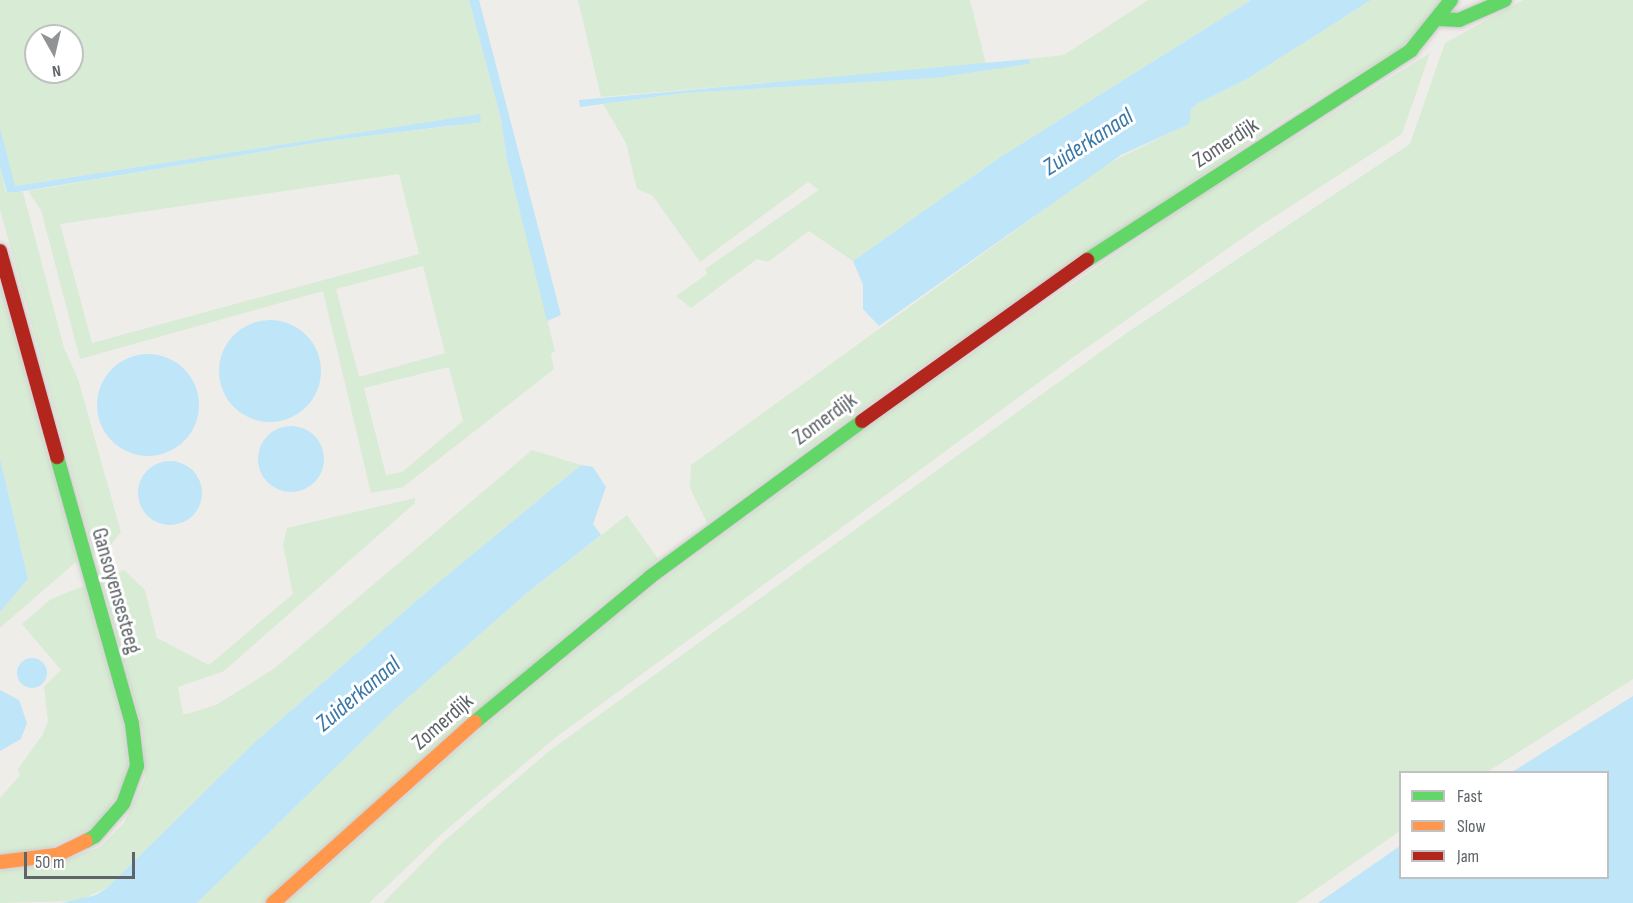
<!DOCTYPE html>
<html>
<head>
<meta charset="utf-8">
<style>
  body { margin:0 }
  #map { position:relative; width:1633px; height:903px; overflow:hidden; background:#efede9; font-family:"Sofia Sans Condensed",sans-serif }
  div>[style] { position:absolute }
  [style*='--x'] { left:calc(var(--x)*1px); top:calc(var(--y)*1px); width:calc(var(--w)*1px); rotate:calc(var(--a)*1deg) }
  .green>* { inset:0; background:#d8ebd4 }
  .water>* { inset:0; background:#bee5f8 }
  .round { border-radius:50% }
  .roads { filter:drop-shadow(0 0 2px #cbcbcb) drop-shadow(0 0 2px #cbcbcb) }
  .fast>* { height:14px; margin:-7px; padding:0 7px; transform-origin:7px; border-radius:7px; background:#63d668 }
  .slow>* { height:14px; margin:-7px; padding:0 7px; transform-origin:7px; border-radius:7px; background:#ff974d }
  .jam>* { height:14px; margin:-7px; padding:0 7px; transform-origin:7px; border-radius:7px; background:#b3261e }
  span { translate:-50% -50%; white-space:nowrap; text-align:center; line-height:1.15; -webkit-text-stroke:6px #fff; paint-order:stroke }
  .street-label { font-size:22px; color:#5e6468 }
  .water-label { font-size:24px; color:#3978a7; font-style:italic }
  .legend { position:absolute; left:1399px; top:771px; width:210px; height:108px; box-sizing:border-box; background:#fff; border:2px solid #bfc1c3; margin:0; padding:8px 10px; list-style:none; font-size:18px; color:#5e6468 }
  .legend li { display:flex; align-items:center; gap:12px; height:30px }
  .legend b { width:30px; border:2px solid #bfc1c3 }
  .north { position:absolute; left:24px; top:24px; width:60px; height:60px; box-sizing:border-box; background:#fff; border:2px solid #bfc1c3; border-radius:50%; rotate:172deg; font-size:16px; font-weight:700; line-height:24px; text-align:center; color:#5e6468 }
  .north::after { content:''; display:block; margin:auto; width:21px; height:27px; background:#919495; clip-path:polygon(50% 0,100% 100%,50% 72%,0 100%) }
  .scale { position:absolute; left:24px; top:852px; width:111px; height:27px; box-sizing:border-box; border:3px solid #5e6468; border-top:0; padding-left:8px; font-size:18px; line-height:21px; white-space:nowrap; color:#5e6468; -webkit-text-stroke:4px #fff; paint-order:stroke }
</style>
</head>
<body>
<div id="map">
  <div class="green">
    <i style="clip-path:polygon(evenodd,0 0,469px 0,501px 119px,507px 160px,555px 351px,551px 354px,554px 369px,403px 487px,371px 493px,323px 291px,80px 359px,41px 210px,28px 191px,327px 141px,453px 126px,479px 115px,14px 186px,0 128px,0 0,36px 36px,72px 36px,72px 72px,36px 72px,36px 36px,0 0,399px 174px,419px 254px,92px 343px,60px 224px,399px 174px,0 0,423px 266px,445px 353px,359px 377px,336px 289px,423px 266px,0 0,449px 367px,463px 421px,402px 472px,386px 475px,364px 388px,449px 367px)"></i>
    <i style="clip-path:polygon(578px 0,970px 0,986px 64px,601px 97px)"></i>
    <i style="clip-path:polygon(1148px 0,1251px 0,999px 158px,853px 261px,809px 231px,768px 262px,757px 259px,691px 308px,676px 296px,707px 274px,705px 269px,819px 190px,808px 182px,700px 262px,652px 195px,637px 189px,626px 143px,603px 104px,684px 93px,935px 78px,1029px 64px,1029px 59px,1064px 55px)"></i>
    <i style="clip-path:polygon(1371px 0,1445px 0,1401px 48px,1292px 114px,907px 377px,707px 523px,690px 488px,691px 465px,1107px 164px,1188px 124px,1191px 109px,1197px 104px,1247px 79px)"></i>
    <i style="clip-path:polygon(1523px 0,1633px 0,1633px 679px,1487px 772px,1400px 772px,1400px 831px,1296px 903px,383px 903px,444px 841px,548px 752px,1128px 332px,1410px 144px,1445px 43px)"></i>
    <i style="clip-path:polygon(1430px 53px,1402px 134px,1257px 228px,1075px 356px,555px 738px,446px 830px,369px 903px,286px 903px,467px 741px,644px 594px,899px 404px,1197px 198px)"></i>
    <i style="clip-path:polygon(0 167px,6px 192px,23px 192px,64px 348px,78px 379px,121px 532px,109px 547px,94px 554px,0 209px)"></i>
    <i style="clip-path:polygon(0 284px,77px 561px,0 628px,0 612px,28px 579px,0 458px)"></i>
    <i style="clip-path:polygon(532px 450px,581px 465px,422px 596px,254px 743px,108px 887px,78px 901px,0 903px,0 871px,59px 862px,100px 847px,124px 823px,145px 778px,143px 731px,102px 583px,110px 575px,124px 570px,145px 590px,157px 638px,209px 665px,293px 594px,283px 545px,287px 528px,415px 498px,415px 503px,224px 671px,178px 687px,183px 714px,187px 714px,216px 705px,275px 668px)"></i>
    <i style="clip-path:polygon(627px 515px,658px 559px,588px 616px,265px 903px,197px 903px,394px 710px,528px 592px)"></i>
    <i style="clip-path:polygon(84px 586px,123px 724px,129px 771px,122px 788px,97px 825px,46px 849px,0 856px,0 798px,20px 775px,18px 769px,43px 734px,48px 721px,44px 687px,61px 670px,22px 624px,51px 599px)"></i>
  </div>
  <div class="water">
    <i style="clip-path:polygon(469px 0,479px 0,561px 315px,547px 321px,507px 160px,501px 119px)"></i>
    <i style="clip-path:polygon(1251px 0,1371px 0,1247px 79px,1197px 104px,1191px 109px,1189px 124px,1121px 155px,879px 326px,863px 309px,863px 285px,853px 261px,999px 158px)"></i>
    <i style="clip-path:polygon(1029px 59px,1030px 64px,935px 78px,684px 93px,580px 107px,579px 100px)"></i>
    <i style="clip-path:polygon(480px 114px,481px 122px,327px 141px,18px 192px,7px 192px,0 167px,0 128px,15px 186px)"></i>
    <i class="round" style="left:219px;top:320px;width:102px;height:102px"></i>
    <i class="round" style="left:97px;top:354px;width:102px;height:102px"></i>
    <i class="round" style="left:258px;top:426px;width:66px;height:66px"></i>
    <i style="clip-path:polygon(0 458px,28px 579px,0 612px)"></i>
    <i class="round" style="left:138px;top:461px;width:64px;height:64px"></i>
    <i style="clip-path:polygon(581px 465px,593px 467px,606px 487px,593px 524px,601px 535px,528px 592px,394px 710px,197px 903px,62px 903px,96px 895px,108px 887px,254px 743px,422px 596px)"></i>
    <i class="round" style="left:17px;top:658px;width:30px;height:30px"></i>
    <i style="clip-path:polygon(0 690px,19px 700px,27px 723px,21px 739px,0 751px)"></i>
    <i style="clip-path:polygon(1633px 696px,1633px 903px,1318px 903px,1400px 846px,1400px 878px,1608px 878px,1608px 772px,1512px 772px)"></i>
  </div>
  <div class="roads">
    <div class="fast">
      <i style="--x:1438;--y:19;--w:21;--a:3"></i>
      <i style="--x:1459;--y:20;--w:50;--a:-23.5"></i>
      <i style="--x:1087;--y:260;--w:386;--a:-32.9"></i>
      <i style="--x:1411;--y:50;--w:64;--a:-51.3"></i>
      <i style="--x:57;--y:457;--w:277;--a:74.3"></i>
      <i style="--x:132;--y:724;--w:42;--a:83.2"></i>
      <i style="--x:137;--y:766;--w:40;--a:110.2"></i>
      <i style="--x:123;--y:804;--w:43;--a:131.2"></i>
      <i style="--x:95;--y:836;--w:10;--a:151"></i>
      <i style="--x:475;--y:722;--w:227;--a:-39.6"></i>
      <i style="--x:650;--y:577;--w:263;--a:-36.3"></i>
    </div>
    <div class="slow">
      <i style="--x:0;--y:862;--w:57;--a:-7"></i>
      <i style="--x:57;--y:855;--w:32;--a:-26"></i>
      <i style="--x:273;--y:903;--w:271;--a:-41.9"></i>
    </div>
    <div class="jam">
      <i style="--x:0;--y:251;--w:214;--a:74.5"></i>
      <i style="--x:862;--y:421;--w:277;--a:-35.6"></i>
    </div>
  </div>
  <div class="street-label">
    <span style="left:1226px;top:143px;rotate:-33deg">Zomerdijk</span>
    <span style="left:825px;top:419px;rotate:-36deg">Zomerdijk</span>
    <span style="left:116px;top:591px;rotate:74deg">Gansoyensesteeg</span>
    <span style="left:443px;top:722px;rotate:-41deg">Zomerdijk</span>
  </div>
  <div class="water-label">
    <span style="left:1088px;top:142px;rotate:-33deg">Zuiderkanaal</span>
    <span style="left:358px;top:694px;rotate:-40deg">Zuiderkanaal</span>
  </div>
  <ul class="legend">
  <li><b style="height:8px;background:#63d668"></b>Fast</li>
  <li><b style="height:8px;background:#ff974d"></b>Slow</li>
  <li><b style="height:8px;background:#b3261e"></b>Jam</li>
  </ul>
  <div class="north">N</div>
  <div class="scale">50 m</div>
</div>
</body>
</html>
